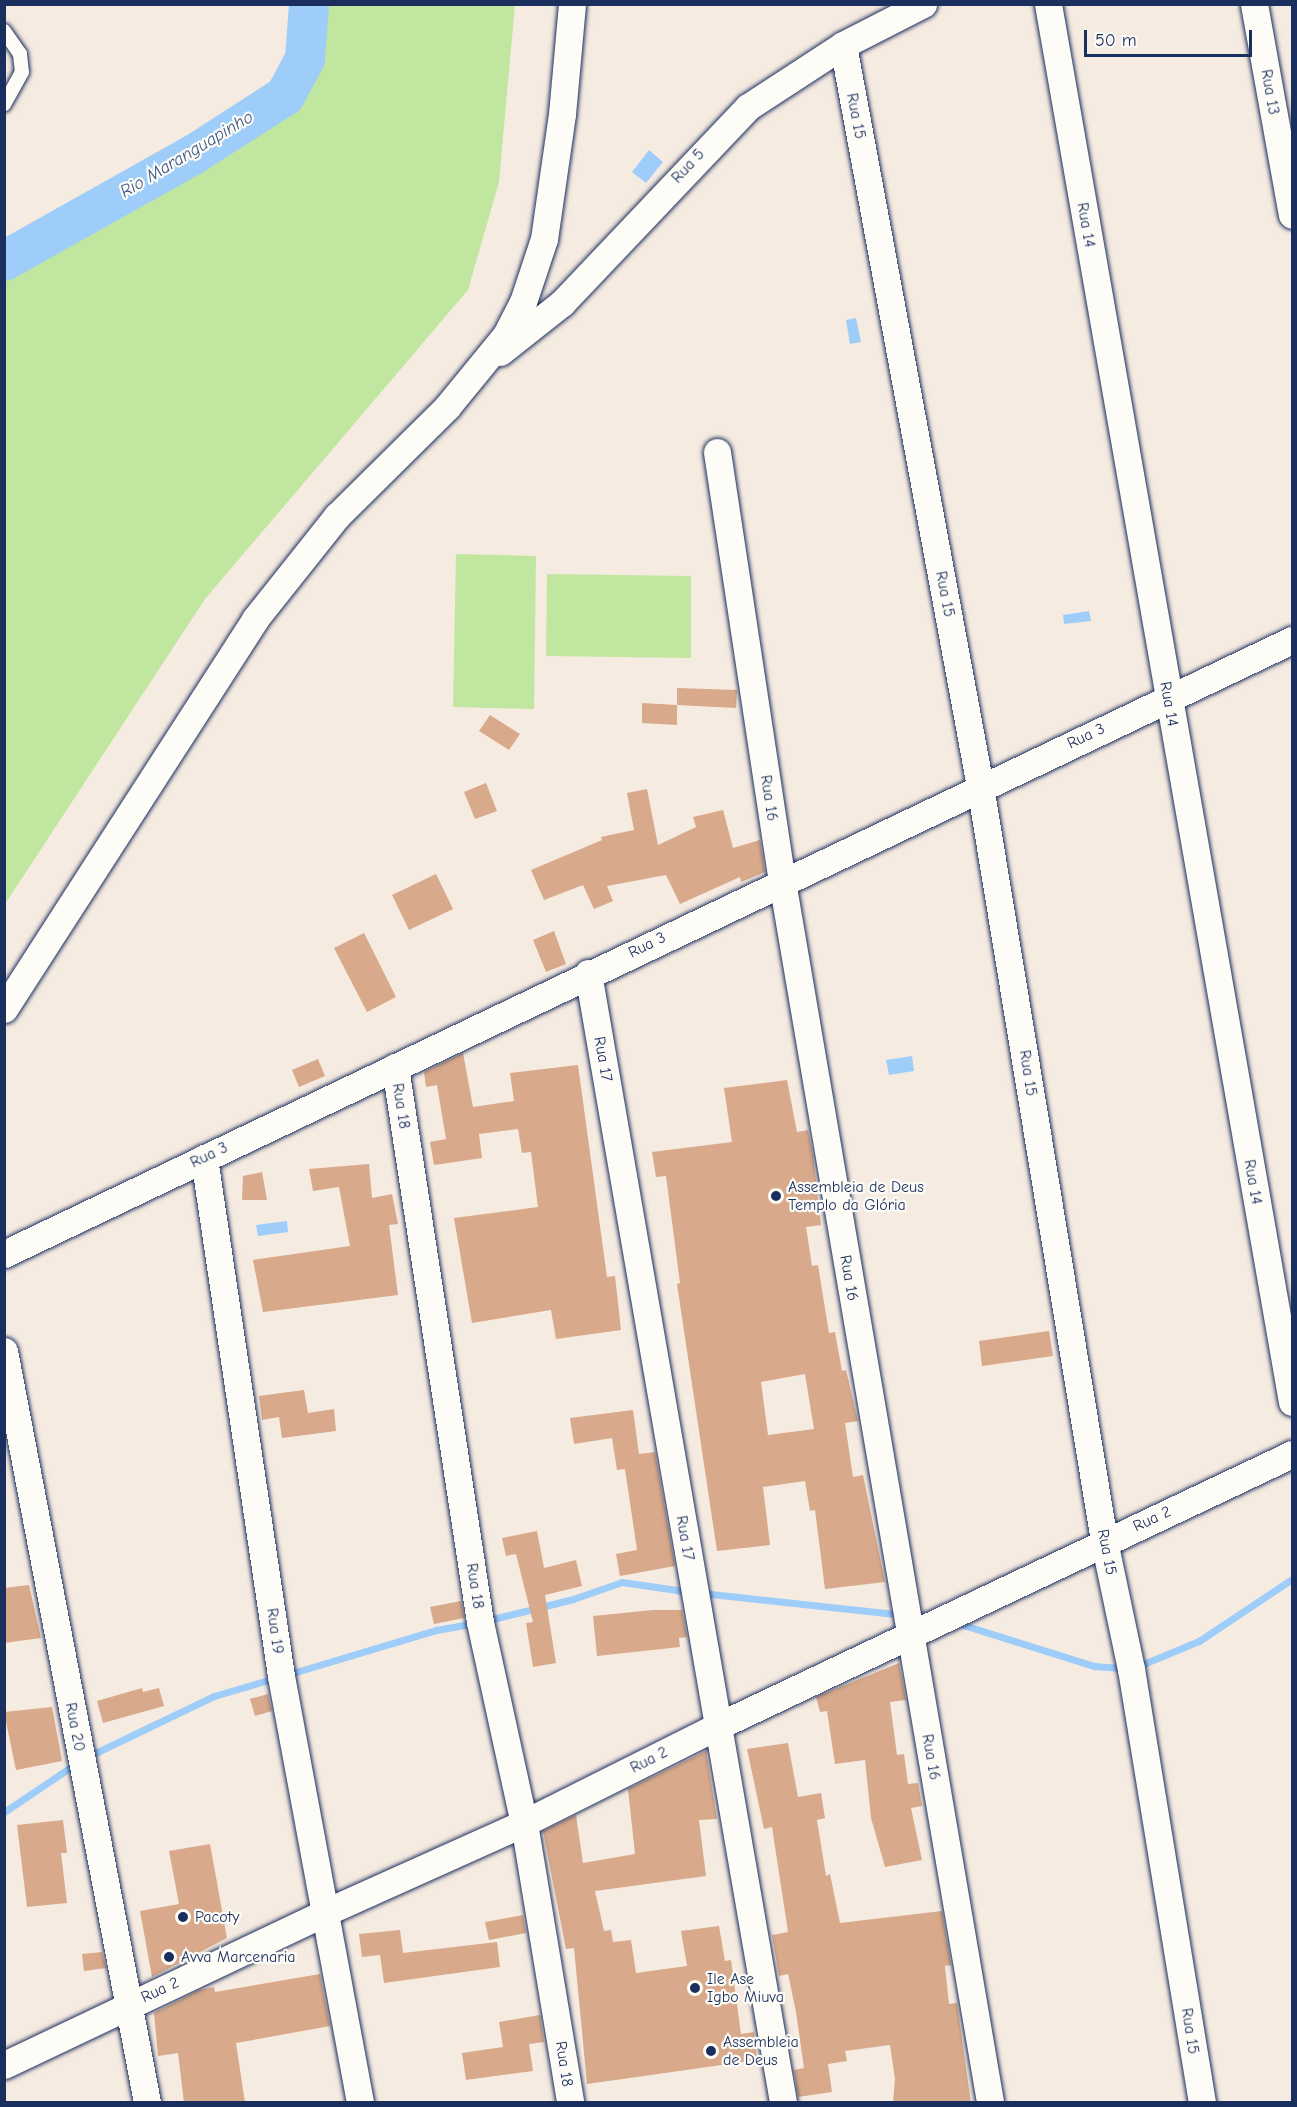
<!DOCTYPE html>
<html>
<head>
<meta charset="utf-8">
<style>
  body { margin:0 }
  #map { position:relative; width:1297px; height:2107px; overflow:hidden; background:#f6ebe1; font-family:"Comic Neue",sans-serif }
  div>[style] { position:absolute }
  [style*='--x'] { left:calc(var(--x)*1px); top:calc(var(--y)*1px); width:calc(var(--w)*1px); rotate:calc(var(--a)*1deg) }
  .green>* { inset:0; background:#c1e6a0 }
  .water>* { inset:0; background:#9ecdf9 }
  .stream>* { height:7px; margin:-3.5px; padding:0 3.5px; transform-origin:3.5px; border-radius:3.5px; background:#9ecdf9 }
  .river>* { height:40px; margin:-20px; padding:0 20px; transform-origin:20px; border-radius:20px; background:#9ecdf9 }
  .building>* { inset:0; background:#d8a98a }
  .roads { filter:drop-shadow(0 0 2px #1b2f5e) drop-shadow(0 0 2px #1b2f5e) }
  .service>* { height:14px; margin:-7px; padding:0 7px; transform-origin:7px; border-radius:7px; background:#fdfcf7 }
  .minor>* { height:27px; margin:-13.5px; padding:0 13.5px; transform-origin:13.5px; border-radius:13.5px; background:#fdfcf7 }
  .dots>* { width:16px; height:16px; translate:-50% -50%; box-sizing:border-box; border:3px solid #fdfcf7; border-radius:50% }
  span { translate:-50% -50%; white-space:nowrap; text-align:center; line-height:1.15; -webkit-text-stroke:4.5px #fdfcf7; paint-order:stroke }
  .street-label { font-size:16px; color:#1b2f5e }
  .poi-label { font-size:16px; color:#1b2f5e }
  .left { translate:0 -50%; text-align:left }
  .water-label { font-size:18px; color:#3c5685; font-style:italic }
  .frame { position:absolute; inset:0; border:6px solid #1b2f5e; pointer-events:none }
  .scale { position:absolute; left:1084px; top:30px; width:168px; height:27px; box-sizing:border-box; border:3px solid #1b2f5e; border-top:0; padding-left:8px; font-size:18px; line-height:21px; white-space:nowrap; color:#1b2f5e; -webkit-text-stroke:4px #fdfcf7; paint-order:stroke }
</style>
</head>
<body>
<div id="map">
  <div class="green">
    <i style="clip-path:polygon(309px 5px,515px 5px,499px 182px,468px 290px,205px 599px,5px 904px,5px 261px,193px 155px,285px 96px,305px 59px)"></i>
    <i style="clip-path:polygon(456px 554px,536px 556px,534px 709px,453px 707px)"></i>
    <i style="clip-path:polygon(547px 574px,691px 576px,691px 658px,546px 656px)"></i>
  </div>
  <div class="water">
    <i style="clip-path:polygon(649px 150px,663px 162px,646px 183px,632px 172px)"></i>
    <i style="clip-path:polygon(856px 318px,861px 342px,850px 344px,846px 320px)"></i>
    <i style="clip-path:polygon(1089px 611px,1091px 621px,1064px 624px,1063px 615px)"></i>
    <i style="clip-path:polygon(912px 1056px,914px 1071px,889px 1075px,886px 1060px)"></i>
    <i style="clip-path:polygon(287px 1221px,288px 1232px,258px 1236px,256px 1225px)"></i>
  </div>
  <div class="stream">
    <i style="--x:701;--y:1593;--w:202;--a:6.2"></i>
    <i style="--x:485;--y:1621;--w:91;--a:-14"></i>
    <i style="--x:573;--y:1599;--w:52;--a:-19.1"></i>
    <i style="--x:622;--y:1582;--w:69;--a:8.4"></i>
    <i style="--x:957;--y:1623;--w:144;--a:17.4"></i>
    <i style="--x:1094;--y:1666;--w:31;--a:4"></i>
    <i style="--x:1136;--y:1667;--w:68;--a:-22.4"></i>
    <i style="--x:1199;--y:1641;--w:112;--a:-33.7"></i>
    <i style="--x:286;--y:1675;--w:157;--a:-16.7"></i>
    <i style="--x:436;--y:1630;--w:39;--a:-10"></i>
    <i style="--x:87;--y:1757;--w:141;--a:-25.7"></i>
    <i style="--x:214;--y:1696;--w:64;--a:-16.4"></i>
    <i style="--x:4;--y:1812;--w:88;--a:-33.9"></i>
  </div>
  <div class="river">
    <i style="--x:4;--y:261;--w:217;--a:-29.3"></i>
    <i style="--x:193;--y:155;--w:109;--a:-32.7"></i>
    <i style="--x:285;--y:96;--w:42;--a:-61.6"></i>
    <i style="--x:305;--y:59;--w:55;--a:-85.8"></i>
  </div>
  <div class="building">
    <i style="clip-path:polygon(677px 688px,737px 690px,736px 708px,677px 705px)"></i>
    <i style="clip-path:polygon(642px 703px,677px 705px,677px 725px,642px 723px)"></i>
    <i style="clip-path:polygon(490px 715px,520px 734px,509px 750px,479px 731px)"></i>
    <i style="clip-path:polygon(486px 783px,497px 811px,475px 819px,464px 792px)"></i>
    <i style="clip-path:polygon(647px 789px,658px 845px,696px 827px,693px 817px,723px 810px,733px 848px,760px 840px,765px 872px,741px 882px,740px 877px,680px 904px,666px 875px,607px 886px,613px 901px,594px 909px,583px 885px,544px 900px,531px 870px,602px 840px,601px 837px,634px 830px,627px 793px)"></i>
    <i style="clip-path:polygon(436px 874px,453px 909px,409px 930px,392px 895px)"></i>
    <i style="clip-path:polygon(554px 931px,566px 964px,546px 972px,533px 940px)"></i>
    <i style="clip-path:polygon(364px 933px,396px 997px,367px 1012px,334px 948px)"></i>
    <i style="clip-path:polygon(463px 1053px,473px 1107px,514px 1101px,510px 1073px,578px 1065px,607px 1277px,615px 1276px,621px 1330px,556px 1339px,551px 1310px,472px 1323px,454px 1218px,538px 1207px,531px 1152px,522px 1153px,518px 1129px,479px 1134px,482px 1158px,434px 1165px,430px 1142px,446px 1139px,437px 1085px,426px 1087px,424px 1072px)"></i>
    <i style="clip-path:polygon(318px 1059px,325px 1076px,299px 1087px,292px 1070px)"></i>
    <i style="clip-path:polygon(evenodd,787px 1080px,797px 1132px,808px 1130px,813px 1155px,821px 1225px,806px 1227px,812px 1266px,818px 1265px,829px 1333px,835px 1332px,842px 1371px,846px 1370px,858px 1421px,845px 1423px,853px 1477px,863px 1475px,885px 1582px,825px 1589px,815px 1510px,810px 1511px,805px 1481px,763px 1487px,770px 1545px,717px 1551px,677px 1284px,680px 1283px,666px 1176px,656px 1177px,652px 1152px,732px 1142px,724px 1088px,787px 1080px,805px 1374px,814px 1429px,768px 1435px,761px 1382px,805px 1374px)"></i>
    <i style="clip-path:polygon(369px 1164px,372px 1198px,392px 1194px,398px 1224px,389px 1225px,398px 1295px,263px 1312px,253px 1260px,350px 1246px,339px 1187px,313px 1191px,309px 1169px)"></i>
    <i style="clip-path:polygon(262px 1172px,267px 1200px,242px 1200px,243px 1176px)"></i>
    <i style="clip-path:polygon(1049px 1331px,1053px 1356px,982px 1366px,979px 1341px)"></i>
    <i style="clip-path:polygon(304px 1390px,308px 1413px,334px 1409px,336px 1431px,282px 1438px,279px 1417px,262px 1420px,259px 1396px)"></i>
    <i style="clip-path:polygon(633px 1410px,639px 1454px,655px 1452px,675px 1566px,620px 1576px,616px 1554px,637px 1550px,625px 1469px,617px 1470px,612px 1438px,574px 1444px,570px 1418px)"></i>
    <i style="clip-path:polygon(537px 1531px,544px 1568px,576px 1560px,582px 1586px,545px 1595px,556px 1663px,533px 1667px,526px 1623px,533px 1622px,516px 1554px,506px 1556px,502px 1538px)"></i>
    <i style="clip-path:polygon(29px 1585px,41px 1638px,4px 1643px,4px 1588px)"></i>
    <i style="clip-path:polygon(461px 1601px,464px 1618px,434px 1624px,430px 1607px)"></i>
    <i style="clip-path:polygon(653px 1610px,682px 1610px,687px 1637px,679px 1638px,680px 1647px,597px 1656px,593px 1616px)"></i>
    <i style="clip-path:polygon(899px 1663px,906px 1700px,890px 1702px,897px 1755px,904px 1754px,908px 1784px,918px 1783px,922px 1806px,911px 1808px,922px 1860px,885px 1867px,871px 1818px,865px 1760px,835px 1764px,827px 1711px,820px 1712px,816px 1697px)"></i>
    <i style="clip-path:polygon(142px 1688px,143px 1692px,159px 1688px,164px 1706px,103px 1723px,97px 1701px)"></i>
    <i style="clip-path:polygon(268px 1694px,272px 1711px,255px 1716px,250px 1699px)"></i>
    <i style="clip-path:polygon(52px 1707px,62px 1761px,16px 1770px,4px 1712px)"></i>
    <i style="clip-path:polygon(788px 1743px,798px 1797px,821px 1793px,825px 1818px,817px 1820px,826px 1876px,830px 1874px,840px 1923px,942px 1911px,951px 1965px,945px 1966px,949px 2004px,957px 2003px,971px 2103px,893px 2103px,895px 2079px,890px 2045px,845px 2051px,847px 2061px,828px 2064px,832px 2092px,798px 2097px,794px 2070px,804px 2068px,796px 2012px,788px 1974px,779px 1976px,772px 1935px,788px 1932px,772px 1827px,764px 1829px,747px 1749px)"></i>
    <i style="clip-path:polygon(706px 1751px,717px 1819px,699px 1820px,706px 1876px,595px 1891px,604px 1931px,611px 1930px,613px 1942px,631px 1940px,636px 1973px,687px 1966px,681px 1931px,719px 1926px,725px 1961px,731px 1960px,741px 2034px,754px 2032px,757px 2060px,587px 2084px,574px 1948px,566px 1949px,543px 1831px,576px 1815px,583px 1863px,635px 1854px,628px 1789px)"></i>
    <i style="clip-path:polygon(63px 1820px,67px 1853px,61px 1853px,67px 1903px,27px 1907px,17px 1825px)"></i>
    <i style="clip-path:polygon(210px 1844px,227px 1938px,152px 1977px,140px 1911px,179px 1904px,169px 1851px)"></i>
    <i style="clip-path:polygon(523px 1915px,526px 1933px,489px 1940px,485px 1922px)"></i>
    <i style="clip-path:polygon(400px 1930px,403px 1953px,497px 1942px,500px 1967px,384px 1983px,380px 1955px,362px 1957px,359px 1934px)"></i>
    <i style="clip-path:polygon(102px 1952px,106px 1968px,84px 1971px,82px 1954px)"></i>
    <i style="clip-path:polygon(320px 1974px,330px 2026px,236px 2043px,245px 2103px,184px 2103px,178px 2053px,158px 2056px,154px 2013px,199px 1990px,214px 1987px,215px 1992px)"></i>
    <i style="clip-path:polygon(540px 2015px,544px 2042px,529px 2044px,533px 2071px,466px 2080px,462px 2053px,503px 2047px,499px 2022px)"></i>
  </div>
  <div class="roads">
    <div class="service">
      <i style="--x:4;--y:31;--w:28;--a:55"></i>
      <i style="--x:20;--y:54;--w:18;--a:84"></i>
      <i style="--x:22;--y:72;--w:37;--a:119"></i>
    </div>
    <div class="minor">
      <i style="--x:1048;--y:4;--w:1419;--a:80.1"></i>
      <i style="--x:1254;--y:4;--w:214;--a:79.8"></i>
      <i style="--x:843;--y:45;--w:754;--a:79.53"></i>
      <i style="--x:980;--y:786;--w:765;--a:80.67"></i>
      <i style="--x:1104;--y:1541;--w:131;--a:78.1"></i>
      <i style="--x:1131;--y:1669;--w:439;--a:80.7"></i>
      <i style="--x:500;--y:352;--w:79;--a:-38.3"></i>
      <i style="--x:562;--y:303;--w:270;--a:-46.5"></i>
      <i style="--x:748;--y:107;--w:113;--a:-33.1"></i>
      <i style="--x:843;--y:45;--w:90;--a:-27.1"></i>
      <i style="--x:717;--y:452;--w:434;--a:81.4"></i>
      <i style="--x:782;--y:881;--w:1239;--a:80.33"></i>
      <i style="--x:588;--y:973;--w:1146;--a:80.2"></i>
      <i style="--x:4;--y:1009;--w:464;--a:-57.2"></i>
      <i style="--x:255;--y:619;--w:132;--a:-51.5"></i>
      <i style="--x:337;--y:516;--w:155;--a:-44.7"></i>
      <i style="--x:447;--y:407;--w:93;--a:-50.7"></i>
      <i style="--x:506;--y:335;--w:37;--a:-63"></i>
      <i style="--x:523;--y:302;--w:66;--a:-71.6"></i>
      <i style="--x:544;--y:239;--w:126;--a:-81.8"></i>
      <i style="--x:562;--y:114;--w:110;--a:-84.8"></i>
      <i style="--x:395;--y:1067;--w:561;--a:81.29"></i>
      <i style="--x:480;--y:1622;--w:206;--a:77.7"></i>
      <i style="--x:524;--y:1823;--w:283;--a:80.6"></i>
      <i style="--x:204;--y:1158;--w:524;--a:81.54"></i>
      <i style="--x:281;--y:1676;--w:433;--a:79.5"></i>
      <i style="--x:4;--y:1254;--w:1427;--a:-25.49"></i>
      <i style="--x:4;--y:1351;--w:764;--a:79.22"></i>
      <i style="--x:4;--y:2065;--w:357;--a:-25.4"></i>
      <i style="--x:326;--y:1912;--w:217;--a:-24.2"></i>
      <i style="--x:524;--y:1823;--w:217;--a:-26.6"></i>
      <i style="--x:718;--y:1726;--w:635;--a:-25.35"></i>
    </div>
  </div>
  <div class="dots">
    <i style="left:776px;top:1196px;background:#1b2f5e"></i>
    <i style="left:183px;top:1917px;background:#1b2f5e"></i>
    <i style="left:169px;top:1957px;background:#1b2f5e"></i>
    <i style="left:695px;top:1988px;background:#1b2f5e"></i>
    <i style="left:711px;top:2051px;background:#1b2f5e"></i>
  </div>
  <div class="street-label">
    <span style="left:1270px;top:92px;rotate:80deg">Rua 13</span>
    <span style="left:856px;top:116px;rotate:79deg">Rua 15</span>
    <span style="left:688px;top:166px;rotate:-47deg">Rua 5</span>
    <span style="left:1086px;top:225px;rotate:80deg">Rua 14</span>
    <span style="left:945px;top:594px;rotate:79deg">Rua 15</span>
    <span style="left:1169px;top:704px;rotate:80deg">Rua 14</span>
    <span style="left:1086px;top:736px;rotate:-25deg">Rua 3</span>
    <span style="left:769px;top:798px;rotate:81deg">Rua 16</span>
    <span style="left:647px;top:945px;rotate:-26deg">Rua 3</span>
    <span style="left:603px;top:1059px;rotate:80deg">Rua 17</span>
    <span style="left:1028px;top:1073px;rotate:81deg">Rua 15</span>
    <span style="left:401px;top:1106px;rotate:81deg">Rua 18</span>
    <span style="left:209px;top:1155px;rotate:-26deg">Rua 3</span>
    <span style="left:1253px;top:1182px;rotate:80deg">Rua 14</span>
    <span style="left:849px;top:1278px;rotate:80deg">Rua 16</span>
    <span style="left:1152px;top:1519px;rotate:-25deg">Rua 2</span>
    <span style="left:685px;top:1538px;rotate:80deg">Rua 17</span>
    <span style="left:1107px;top:1552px;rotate:79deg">Rua 15</span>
    <span style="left:475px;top:1586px;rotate:81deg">Rua 18</span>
    <span style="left:275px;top:1631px;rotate:82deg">Rua 19</span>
    <span style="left:75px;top:1727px;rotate:79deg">Rua 20</span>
    <span style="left:931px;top:1757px;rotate:80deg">Rua 16</span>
    <span style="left:649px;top:1760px;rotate:-27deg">Rua 2</span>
    <span style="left:160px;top:1990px;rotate:-25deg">Rua 2</span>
    <span style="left:1190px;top:2031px;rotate:81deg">Rua 15</span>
    <span style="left:564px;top:2064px;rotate:81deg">Rua 18</span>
  </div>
  <div class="poi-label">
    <span class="left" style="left:788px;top:1196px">Assembleia de Deus<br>Templo da Glória</span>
    <span class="left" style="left:195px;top:1917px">Pacoty</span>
    <span class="left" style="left:181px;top:1957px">Avva Marcenaria</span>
    <span class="left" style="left:707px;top:1988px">Ile Ase<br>Igbo Miuva</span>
    <span class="left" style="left:723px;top:2051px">Assembleia<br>de Deus</span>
  </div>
  <div class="water-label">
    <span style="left:187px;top:155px;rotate:-31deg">Rio Maranguapinho</span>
  </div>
  <div class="frame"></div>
  <div class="scale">50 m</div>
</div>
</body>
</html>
